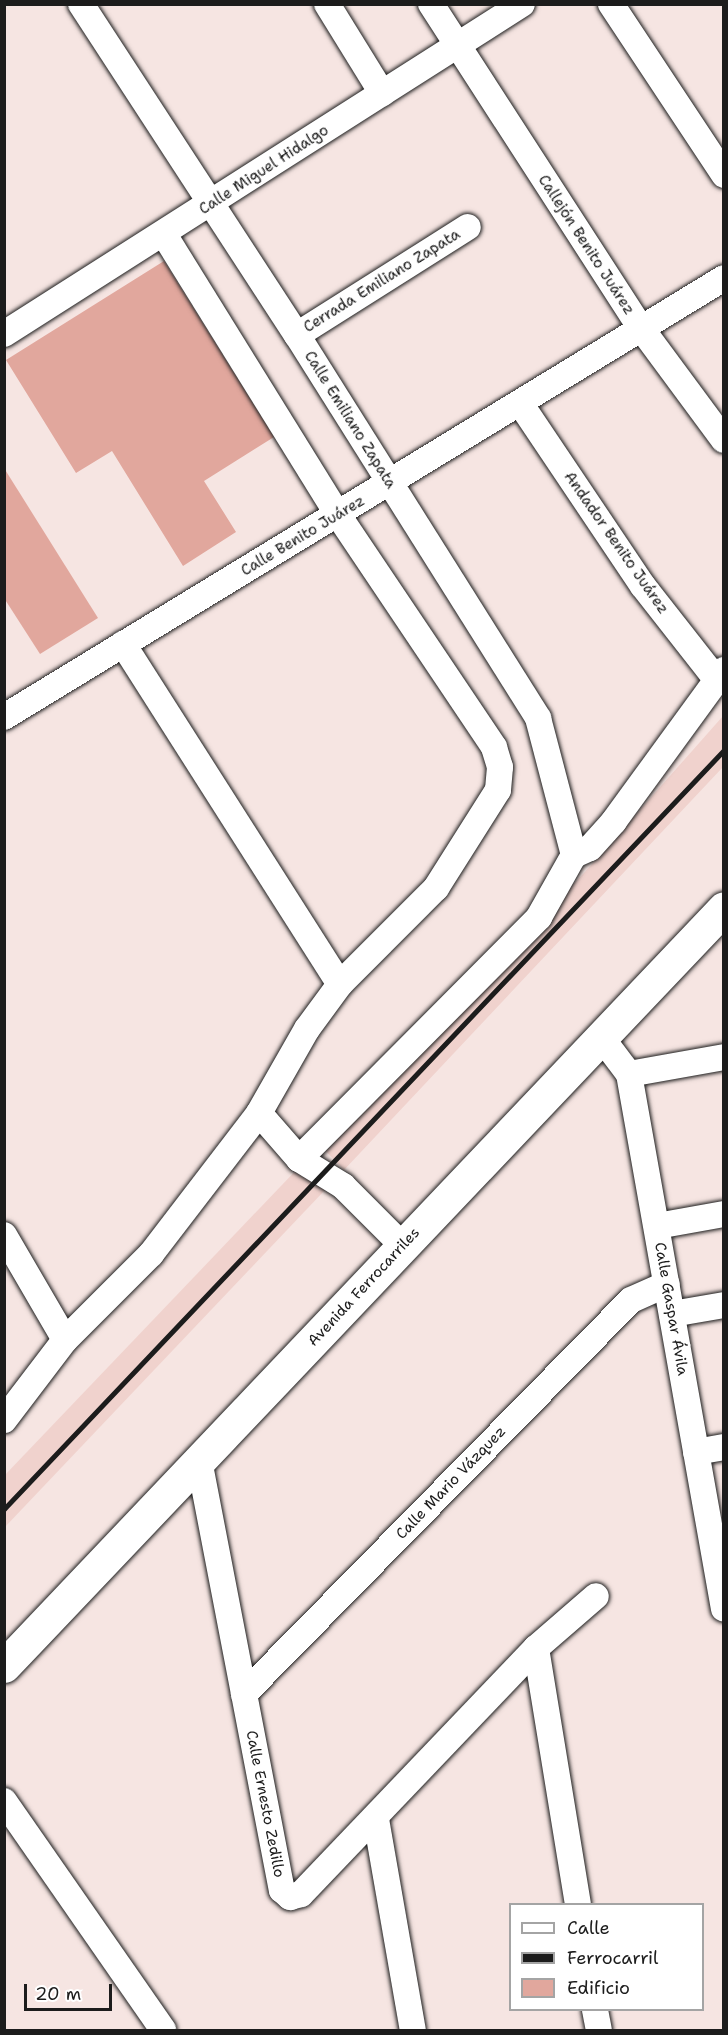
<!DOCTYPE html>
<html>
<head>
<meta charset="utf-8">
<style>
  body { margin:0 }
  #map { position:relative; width:728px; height:2035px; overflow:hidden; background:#f6e5e2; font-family:"Shantell Sans",sans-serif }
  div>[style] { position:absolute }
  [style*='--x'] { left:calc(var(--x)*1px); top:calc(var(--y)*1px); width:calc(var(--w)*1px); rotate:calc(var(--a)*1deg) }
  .built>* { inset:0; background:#f0d2cd }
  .building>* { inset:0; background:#e1a79d }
  .roads { filter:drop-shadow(0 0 2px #1c1c1c) drop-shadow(0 0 2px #1c1c1c) }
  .street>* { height:26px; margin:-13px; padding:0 13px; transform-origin:13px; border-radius:13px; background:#fff }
  .secondary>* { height:33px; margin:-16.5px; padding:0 16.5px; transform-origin:16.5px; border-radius:16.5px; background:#fff }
  .rail>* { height:4.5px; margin:-2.25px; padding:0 2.25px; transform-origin:2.25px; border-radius:2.25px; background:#1c1c1c }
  span { translate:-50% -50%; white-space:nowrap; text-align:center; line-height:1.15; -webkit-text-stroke:5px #fff; paint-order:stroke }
  .street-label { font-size:15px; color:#1c1c1c }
  .frame { position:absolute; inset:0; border:6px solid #1c1c1c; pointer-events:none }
  .legend { position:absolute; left:509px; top:1903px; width:195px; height:108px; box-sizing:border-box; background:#fff; border:2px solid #a4a4a4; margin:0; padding:8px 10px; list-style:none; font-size:18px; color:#1c1c1c }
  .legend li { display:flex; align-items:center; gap:12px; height:30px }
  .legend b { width:30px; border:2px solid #a4a4a4 }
  .scale { position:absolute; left:24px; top:1984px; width:88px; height:27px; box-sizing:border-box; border:3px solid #1c1c1c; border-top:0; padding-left:8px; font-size:18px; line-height:21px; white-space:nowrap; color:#1c1c1c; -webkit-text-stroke:4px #fff; paint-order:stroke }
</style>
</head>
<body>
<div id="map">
  <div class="built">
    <i style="clip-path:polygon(723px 716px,723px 767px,344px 1170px,320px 1145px,584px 873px)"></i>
    <i style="clip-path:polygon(301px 1165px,325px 1190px,5px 1527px,4px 1476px)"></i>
  </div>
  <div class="building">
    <i style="clip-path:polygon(164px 261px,274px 437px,204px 481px,236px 532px,183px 566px,112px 451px,76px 473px,6px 360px)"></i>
    <i style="clip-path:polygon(4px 468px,98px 618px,40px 654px,4px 598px)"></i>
  </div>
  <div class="roads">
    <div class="street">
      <i style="--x:81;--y:4;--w:395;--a:56.9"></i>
      <i style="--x:297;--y:335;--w:453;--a:57.8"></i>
      <i style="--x:538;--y:718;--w:142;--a:75.3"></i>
      <i style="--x:327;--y:4;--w:105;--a:58.3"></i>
      <i style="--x:431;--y:4;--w:386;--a:57.1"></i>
      <i style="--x:641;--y:328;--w:139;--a:53.5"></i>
      <i style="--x:611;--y:4;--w:205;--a:56.5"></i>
      <i style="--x:4;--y:334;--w:614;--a:-32.5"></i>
      <i style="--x:297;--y:335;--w:202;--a:-32.3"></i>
      <i style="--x:520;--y:403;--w:220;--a:56.1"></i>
      <i style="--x:643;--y:586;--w:118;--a:51.9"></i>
      <i style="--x:123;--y:644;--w:403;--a:57.5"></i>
      <i style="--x:4;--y:717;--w:843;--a:-31.37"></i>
      <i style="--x:601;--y:1037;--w:46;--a:52.9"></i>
      <i style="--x:629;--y:1074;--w:543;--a:79.93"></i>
      <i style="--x:629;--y:1074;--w:97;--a:-10.1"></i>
      <i style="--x:259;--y:1113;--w:61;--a:49"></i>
      <i style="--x:299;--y:1159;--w:52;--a:31.5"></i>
      <i style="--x:343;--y:1186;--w:85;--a:45"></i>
      <i style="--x:299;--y:1159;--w:341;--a:-45.2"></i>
      <i style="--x:539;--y:917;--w:71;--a:-60.6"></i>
      <i style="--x:574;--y:855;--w:17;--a:-24"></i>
      <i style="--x:590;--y:848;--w:36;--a:-48"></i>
      <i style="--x:614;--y:821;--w:187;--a:-53.9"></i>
      <i style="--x:657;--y:1226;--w:68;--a:-10.2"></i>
      <i style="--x:4;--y:1235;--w:121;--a:59.8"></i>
      <i style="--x:672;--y:1314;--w:53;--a:-9.8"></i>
      <i style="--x:4;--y:1420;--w:101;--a:-52.7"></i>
      <i style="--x:65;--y:1340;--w:122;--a:-45"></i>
      <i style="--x:151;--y:1254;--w:178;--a:-52.5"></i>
      <i style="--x:259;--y:1113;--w:97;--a:-60.3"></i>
      <i style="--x:307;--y:1029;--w:56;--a:-53.7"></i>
      <i style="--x:340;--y:984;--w:136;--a:-45"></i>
      <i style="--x:436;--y:888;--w:116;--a:-57.7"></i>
      <i style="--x:498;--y:790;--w:23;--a:-85"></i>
      <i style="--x:500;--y:767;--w:21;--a:-107"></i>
      <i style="--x:494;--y:747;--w:280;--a:-123.9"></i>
      <i style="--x:338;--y:515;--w:331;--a:-121.8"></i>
      <i style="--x:696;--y:1452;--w:28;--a:-10"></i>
      <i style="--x:199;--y:1460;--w:438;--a:79.1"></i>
      <i style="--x:282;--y:1890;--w:11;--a:41"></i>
      <i style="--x:290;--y:1897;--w:11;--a:-15"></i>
      <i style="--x:301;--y:1894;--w:340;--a:-46.3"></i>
      <i style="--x:536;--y:1648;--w:79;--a:-40.9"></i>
      <i style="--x:536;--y:1648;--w:259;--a:80.7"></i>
      <i style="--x:244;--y:1694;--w:552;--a:-45.51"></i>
      <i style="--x:631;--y:1300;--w:39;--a:-24"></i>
      <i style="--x:4;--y:1801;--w:279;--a:55.2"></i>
      <i style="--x:376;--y:1819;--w:214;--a:80.1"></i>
      <i style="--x:595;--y:2010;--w:20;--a:79"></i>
    </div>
    <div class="secondary">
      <i style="--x:4;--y:1666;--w:1045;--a:-46.47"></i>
    </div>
  </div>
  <div class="rail">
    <i style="--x:4;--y:1509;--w:1046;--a:-46.51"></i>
  </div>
  <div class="street-label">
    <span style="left:264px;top:170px;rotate:-33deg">Calle Miguel Hidalgo</span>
    <span style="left:586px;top:245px;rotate:57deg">Callejón Benito Juárez</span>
    <span style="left:382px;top:281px;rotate:-32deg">Cerrada Emiliano Zapata</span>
    <span style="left:350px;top:420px;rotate:58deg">Calle Emiliano Zapata</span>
    <span style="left:303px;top:536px;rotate:-31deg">Calle Benito Juárez</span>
    <span style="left:616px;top:543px;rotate:55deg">Andador Benito Juárez</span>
    <span style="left:364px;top:1287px;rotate:-47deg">Avenida Ferrocarriles</span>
    <span style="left:671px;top:1309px;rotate:80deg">Calle Gaspar Ávila</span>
    <span style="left:451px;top:1483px;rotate:-46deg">Calle Mario Vázquez</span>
    <span style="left:265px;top:1804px;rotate:79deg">Calle Ernesto Zedillo</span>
  </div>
  <div class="frame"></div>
  <ul class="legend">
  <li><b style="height:8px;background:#fff"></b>Calle</li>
  <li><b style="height:8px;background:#1c1c1c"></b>Ferrocarril</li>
  <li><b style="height:16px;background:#e1a79d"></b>Edificio</li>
  </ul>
  <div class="scale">20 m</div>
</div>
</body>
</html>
